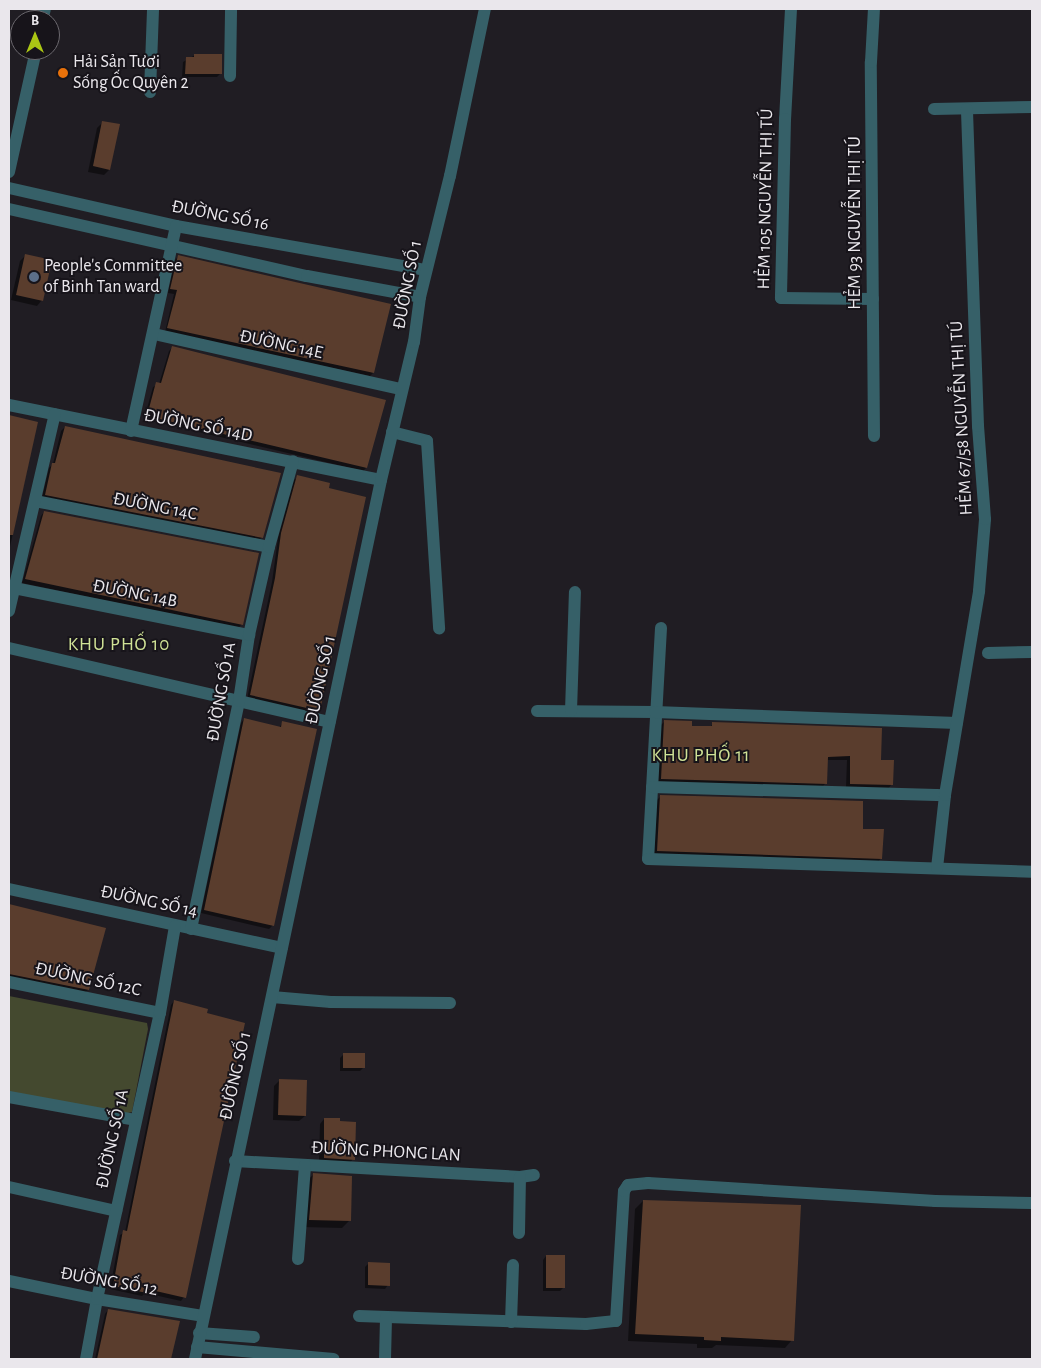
<!DOCTYPE html>
<html>
<head>
<meta charset="utf-8">
<style>
  body { margin:0 }
  #map { position:relative; width:1041px; height:1368px; overflow:hidden; background:#201d23; font-family:"Alegreya Sans",sans-serif }
  div>[style] { position:absolute }
  [style*='--x'] { left:calc(var(--x)*1px); top:calc(var(--y)*1px); width:calc(var(--w)*1px); rotate:calc(var(--a)*1deg) }
  .green>* { inset:0; background:#44492f }
  .shadow>* { inset:0; background:#0007 }
  .building>* { inset:0; background:#5a3d2d }
  .minor>* { height:12px; margin:-6px; padding:0 6px; transform-origin:6px; border-radius:6px; background:#366068 }
  .dots>* { width:14px; height:14px; translate:-50% -50%; box-sizing:border-box; border:2px solid #17141a; border-radius:50% }
  span { translate:-50% -50%; white-space:nowrap; text-align:center; line-height:1.15; -webkit-text-stroke:4px #17141a; paint-order:stroke }
  .poi-label { font-size:18px; color:#eae7ec }
  .left { translate:0 -50%; text-align:left }
  .street-label { font-size:18px; color:#eae7ec }
  .neighbourhood-label { font-size:19px; color:#d0e296; letter-spacing:1px }
  .frame { position:absolute; inset:0; border:10px solid #eae7ec; pointer-events:none }
  .north { position:absolute; left:10px; top:10px; width:50px; height:50px; box-sizing:border-box; background:#17141a; border:1px solid #6b686e; border-radius:50%; rotate:0deg; font-size:14px; font-weight:700; line-height:20px; text-align:center; color:#eae7ec }
  .north::after { content:''; display:block; margin:auto; width:18px; height:22px; background:#abc614; clip-path:polygon(50% 0,100% 100%,50% 72%,0 100%) }
</style>
</head>
<body>
<div id="map">
  <div class="green">
    <i style="clip-path:polygon(9px 996px,147px 1023px,148px 1029px,132px 1112px,123px 1114px,9px 1092px)"></i>
  </div>
  <div class="shadow">
    <i style="clip-path:polygon(195px 55px,221px 73px,217px 77px,182px 77px,183px 62px)"></i>
    <i style="clip-path:polygon(103px 122px,109px 170px,104px 175px,88px 172px,97px 128px)"></i>
    <i style="clip-path:polygon(26px 255px,42px 300px,37px 306px,11px 300px,20px 261px)"></i>
    <i style="clip-path:polygon(178px 257px,373px 373px,370px 376px,165px 332px,174px 294px,168px 293px,175px 260px)"></i>
    <i style="clip-path:polygon(172px 348px,366px 468px,363px 471px,144px 419px,153px 387px,159px 384px,169px 351px)"></i>
    <i style="clip-path:polygon(9px 416px,37px 423px,9px 551px)"></i>
    <i style="clip-path:polygon(65px 427px,262px 537px,258px 541px,42px 498px,49px 468px,53px 464px,61px 431px)"></i>
    <i style="clip-path:polygon(298px 477px,319px 711px,315px 714px,247px 699px,272px 582px,278px 538px,294px 480px)"></i>
    <i style="clip-path:polygon(44px 512px,258px 554px,241px 625px,238px 628px,22px 583px,41px 516px)"></i>
    <i style="clip-path:polygon(244px 719px,279px 728px,283px 722px,272px 926px,269px 929px,201px 913px,241px 723px)"></i>
    <i style="clip-path:polygon(664px 722px,690px 727px,709px 728px,713px 724px,880px 761px,891px 785px,888px 789px,846px 787px,847px 760px,826px 760px,826px 783px,822px 787px,658px 782px,661px 725px)"></i>
    <i style="clip-path:polygon(660px 797px,862px 831px,881px 858px,878px 862px,654px 854px,657px 800px)"></i>
    <i style="clip-path:polygon(9px 905px,104px 929px,88px 990px,84px 993px,9px 978px)"></i>
    <i style="clip-path:polygon(174px 1001px,184px 1297px,181px 1301px,145px 1293px,142px 1296px,110px 1289px,120px 1235px,125px 1232px,171px 1005px)"></i>
    <i style="clip-path:polygon(344px 1054px,364px 1067px,360px 1071px,340px 1071px,340px 1058px)"></i>
    <i style="clip-path:polygon(280px 1080px,305px 1116px,299px 1121px,273px 1120px,274px 1086px)"></i>
    <i style="clip-path:polygon(324px 1119px,353px 1159px,349px 1164px,319px 1162px,320px 1124px)"></i>
    <i style="clip-path:polygon(313px 1175px,350px 1220px,342px 1228px,302px 1227px,305px 1182px)"></i>
    <i style="clip-path:polygon(643px 1201px,792px 1340px,785px 1348px,716px 1345px,712px 1348px,697px 1348px,697px 1344px,628px 1341px,635px 1209px)"></i>
    <i style="clip-path:polygon(546px 1256px,564px 1287px,560px 1291px,543px 1291px,543px 1260px)"></i>
    <i style="clip-path:polygon(369px 1263px,388px 1285px,385px 1289px,365px 1288px,365px 1267px)"></i>
    <i style="clip-path:polygon(108px 1310px,179px 1322px,170px 1359px,95px 1359px,105px 1314px)"></i>
  </div>
  <div class="building">
    <i style="clip-path:polygon(194px 54px,222px 54px,222px 74px,185px 74px,186px 57px,194px 57px)"></i>
    <i style="clip-path:polygon(102px 121px,120px 124px,110px 170px,93px 166px)"></i>
    <i style="clip-path:polygon(25px 254px,52px 260px,43px 301px,16px 295px)"></i>
    <i style="clip-path:polygon(178px 255px,391px 304px,374px 373px,167px 328px,177px 290px,170px 289px)"></i>
    <i style="clip-path:polygon(172px 346px,386px 400px,367px 468px,147px 416px,156px 382px,161px 383px)"></i>
    <i style="clip-path:polygon(9px 415px,38px 422px,13px 535px,9px 535px)"></i>
    <i style="clip-path:polygon(65px 426px,281px 473px,263px 538px,45px 495px,52px 463px,55px 463px)"></i>
    <i style="clip-path:polygon(297px 475px,330px 483px,329px 488px,366px 497px,320px 711px,250px 695px,275px 578px,281px 533px)"></i>
    <i style="clip-path:polygon(44px 511px,259px 553px,243px 625px,25px 579px)"></i>
    <i style="clip-path:polygon(244px 718px,281px 727px,282px 721px,317px 729px,274px 926px,204px 910px)"></i>
    <i style="clip-path:polygon(664px 720px,692px 721px,692px 726px,712px 726px,712px 722px,882px 728px,881px 760px,894px 760px,893px 785px,850px 784px,850px 756px,828px 757px,827px 784px,661px 779px)"></i>
    <i style="clip-path:polygon(660px 795px,863px 801px,863px 829px,884px 829px,882px 859px,657px 851px)"></i>
    <i style="clip-path:polygon(9px 904px,106px 928px,89px 990px,9px 974px)"></i>
    <i style="clip-path:polygon(174px 1000px,208px 1009px,207px 1013px,245px 1023px,186px 1298px,147px 1289px,147px 1293px,113px 1286px,123px 1230px,127px 1231px)"></i>
    <i style="clip-path:polygon(343px 1053px,365px 1053px,365px 1068px,343px 1068px)"></i>
    <i style="clip-path:polygon(279px 1079px,307px 1080px,306px 1116px,278px 1115px)"></i>
    <i style="clip-path:polygon(324px 1118px,340px 1118px,340px 1121px,356px 1122px,355px 1160px,324px 1158px)"></i>
    <i style="clip-path:polygon(313px 1173px,352px 1176px,351px 1221px,309px 1220px)"></i>
    <i style="clip-path:polygon(643px 1200px,801px 1205px,794px 1341px,721px 1337px,721px 1341px,704px 1340px,704px 1337px,635px 1334px)"></i>
    <i style="clip-path:polygon(546px 1255px,565px 1255px,565px 1288px,546px 1288px)"></i>
    <i style="clip-path:polygon(368px 1262px,390px 1263px,390px 1286px,368px 1285px)"></i>
    <i style="clip-path:polygon(108px 1309px,180px 1321px,171px 1359px,97px 1359px)"></i>
  </div>
  <div class="minor">
    <i style="--x:791;--y:9;--w:110;--a:93.1"></i>
    <i style="--x:785;--y:119;--w:179;--a:91.3"></i>
    <i style="--x:781;--y:298;--w:92;--a:0.6"></i>
    <i style="--x:42;--y:20;--w:11;--a:-75"></i>
    <i style="--x:230;--y:76;--w:67;--a:-89.1"></i>
    <i style="--x:150;--y:92;--w:83;--a:-87.9"></i>
    <i style="--x:934;--y:109;--w:98;--a:-1.2"></i>
    <i style="--x:9;--y:172;--w:125;--a:-77.5"></i>
    <i style="--x:9;--y:188;--w:171;--a:12.8"></i>
    <i style="--x:176;--y:226;--w:254;--a:10"></i>
    <i style="--x:9;--y:209;--w:305;--a:12.7"></i>
    <i style="--x:307;--y:276;--w:115;--a:10.5"></i>
    <i style="--x:154;--y:334;--w:253;--a:12.6"></i>
    <i style="--x:9;--y:405;--w:379;--a:11.4"></i>
    <i style="--x:131;--y:431;--w:210;--a:-77.6"></i>
    <i style="--x:392;--y:432;--w:36;--a:14"></i>
    <i style="--x:427;--y:441;--w:188;--a:86.3"></i>
    <i style="--x:874;--y:436;--w:374;--a:-90.5"></i>
    <i style="--x:871;--y:62;--w:53;--a:-86.8"></i>
    <i style="--x:35;--y:501;--w:238;--a:11.1"></i>
    <i style="--x:14;--y:588;--w:240;--a:11.3"></i>
    <i style="--x:9;--y:611;--w:202;--a:-76.9"></i>
    <i style="--x:661;--y:628;--w:231;--a:93.2"></i>
    <i style="--x:648;--y:859;--w:384;--a:1.9"></i>
    <i style="--x:9;--y:648;--w:329;--a:13"></i>
    <i style="--x:988;--y:653;--w:44;--a:-1.3"></i>
    <i style="--x:537;--y:711;--w:118;--a:0.5"></i>
    <i style="--x:655;--y:712;--w:302;--a:2.1"></i>
    <i style="--x:571;--y:711;--w:119;--a:-88.1"></i>
    <i style="--x:652;--y:787;--w:293;--a:1.6"></i>
    <i style="--x:937;--y:868;--w:73;--a:-83.7"></i>
    <i style="--x:945;--y:795;--w:207;--a:-80.5"></i>
    <i style="--x:979;--y:591;--w:72;--a:-85.2"></i>
    <i style="--x:985;--y:519;--w:93;--a:-94.3"></i>
    <i style="--x:978;--y:426;--w:317;--a:-92"></i>
    <i style="--x:9;--y:889;--w:279;--a:12.2"></i>
    <i style="--x:191;--y:929;--w:233;--a:-78.1"></i>
    <i style="--x:239;--y:701;--w:67;--a:-81.4"></i>
    <i style="--x:249;--y:635;--w:90;--a:-77.2"></i>
    <i style="--x:269;--y:547;--w:89;--a:-74.4"></i>
    <i style="--x:9;--y:982;--w:154;--a:11.6"></i>
    <i style="--x:272;--y:997;--w:59;--a:4.8"></i>
    <i style="--x:331;--y:1002;--w:119;--a:0.5"></i>
    <i style="--x:9;--y:1097;--w:128;--a:10.3"></i>
    <i style="--x:235;--y:1161;--w:285;--a:3.2"></i>
    <i style="--x:520;--y:1177;--w:14;--a:-8"></i>
    <i style="--x:9;--y:1187;--w:110;--a:12.6"></i>
    <i style="--x:519;--y:1233;--w:56;--a:-89"></i>
    <i style="--x:298;--y:1259;--w:94;--a:-85.7"></i>
    <i style="--x:9;--y:1281;--w:90;--a:11.6"></i>
    <i style="--x:97;--y:1299;--w:107;--a:9.1"></i>
    <i style="--x:359;--y:1316;--w:227;--a:2"></i>
    <i style="--x:586;--y:1324;--w:30;--a:-6"></i>
    <i style="--x:616;--y:1321;--w:130;--a:-86.5"></i>
    <i style="--x:624;--y:1191;--w:7;--a:-56"></i>
    <i style="--x:628;--y:1185;--w:20;--a:-6"></i>
    <i style="--x:648;--y:1183;--w:288;--a:3.6"></i>
    <i style="--x:935;--y:1201;--w:97;--a:1.2"></i>
    <i style="--x:511;--y:1322;--w:57;--a:-88"></i>
    <i style="--x:199;--y:1333;--w:55;--a:4.2"></i>
    <i style="--x:197;--y:1347;--w:137;--a:5"></i>
    <i style="--x:86;--y:1359;--w:61;--a:-79.6"></i>
    <i style="--x:97;--y:1299;--w:293;--a:-77.6"></i>
    <i style="--x:160;--y:1013;--w:88;--a:-80.2"></i>
    <i style="--x:195;--y:1359;--w:898;--a:-78.05"></i>
    <i style="--x:381;--y:480;--w:142;--a:-76.6"></i>
    <i style="--x:414;--y:342;--w:45;--a:-82.4"></i>
    <i style="--x:420;--y:297;--w:125;--a:-76.1"></i>
    <i style="--x:450;--y:176;--w:171;--a:-78.2"></i>
    <i style="--x:385;--y:1359;--w:42;--a:-88.6"></i>
  </div>
  <div class="dots">
    <i style="left:63px;top:73px;background:#e8710a"></i>
    <i style="left:34px;top:277px;background:#5c6f8a"></i>
  </div>
  <div class="poi-label">
    <span class="left" style="left:73px;top:73px">Hải Sản Tươi<br>Sống Ốc Quyên 2</span>
    <span class="left" style="left:44px;top:277px">People's Committee<br>of Binh Tan ward</span>
  </div>
  <div class="street-label">
    <span style="left:766px;top:199px;rotate:-89deg">HẺM 105 NGUYỄN THỊ TÚ</span>
    <span style="left:220px;top:216px;rotate:11deg">ĐƯỜNG SỐ 16</span>
    <span style="left:855px;top:223px;rotate:-90deg">HẺM 93 NGUYỄN THỊ TÚ</span>
    <span style="left:408px;top:285px;rotate:-79deg">ĐƯỜNG SỐ 1</span>
    <span style="left:281px;top:345px;rotate:12deg">ĐƯỜNG 14E</span>
    <span style="left:962px;top:418px;rotate:-93deg">HẺM 67/58 NGUYỄN THỊ TÚ</span>
    <span style="left:198px;top:426px;rotate:11deg">ĐƯỜNG SỐ 14D</span>
    <span style="left:155px;top:507px;rotate:11deg">ĐƯỜNG 14C</span>
    <span style="left:135px;top:594px;rotate:11deg">ĐƯỜNG 14B</span>
    <span style="left:321px;top:680px;rotate:-78deg">ĐƯỜNG SỐ 1</span>
    <span style="left:222px;top:692px;rotate:-80deg">ĐƯỜNG SỐ 1A</span>
    <span style="left:149px;top:902px;rotate:12deg">ĐƯỜNG SỐ 14</span>
    <span style="left:88px;top:980px;rotate:12deg">ĐƯỜNG SỐ 12C</span>
    <span style="left:236px;top:1076px;rotate:-77deg">ĐƯỜNG SỐ 1</span>
    <span style="left:113px;top:1139px;rotate:-78deg">ĐƯỜNG SỐ 1A</span>
    <span style="left:386px;top:1152px;rotate:3deg">ĐƯỜNG PHONG LAN</span>
    <span style="left:109px;top:1282px;rotate:10deg">ĐƯỜNG SỐ 12</span>
  </div>
  <div class="neighbourhood-label">
    <span style="left:119px;top:645px">KHU PHỐ 10</span>
    <span style="left:701px;top:756px">KHU PHỐ 11</span>
  </div>
  <div class="frame"></div>
  <div class="north">B</div>
</div>
</body>
</html>
